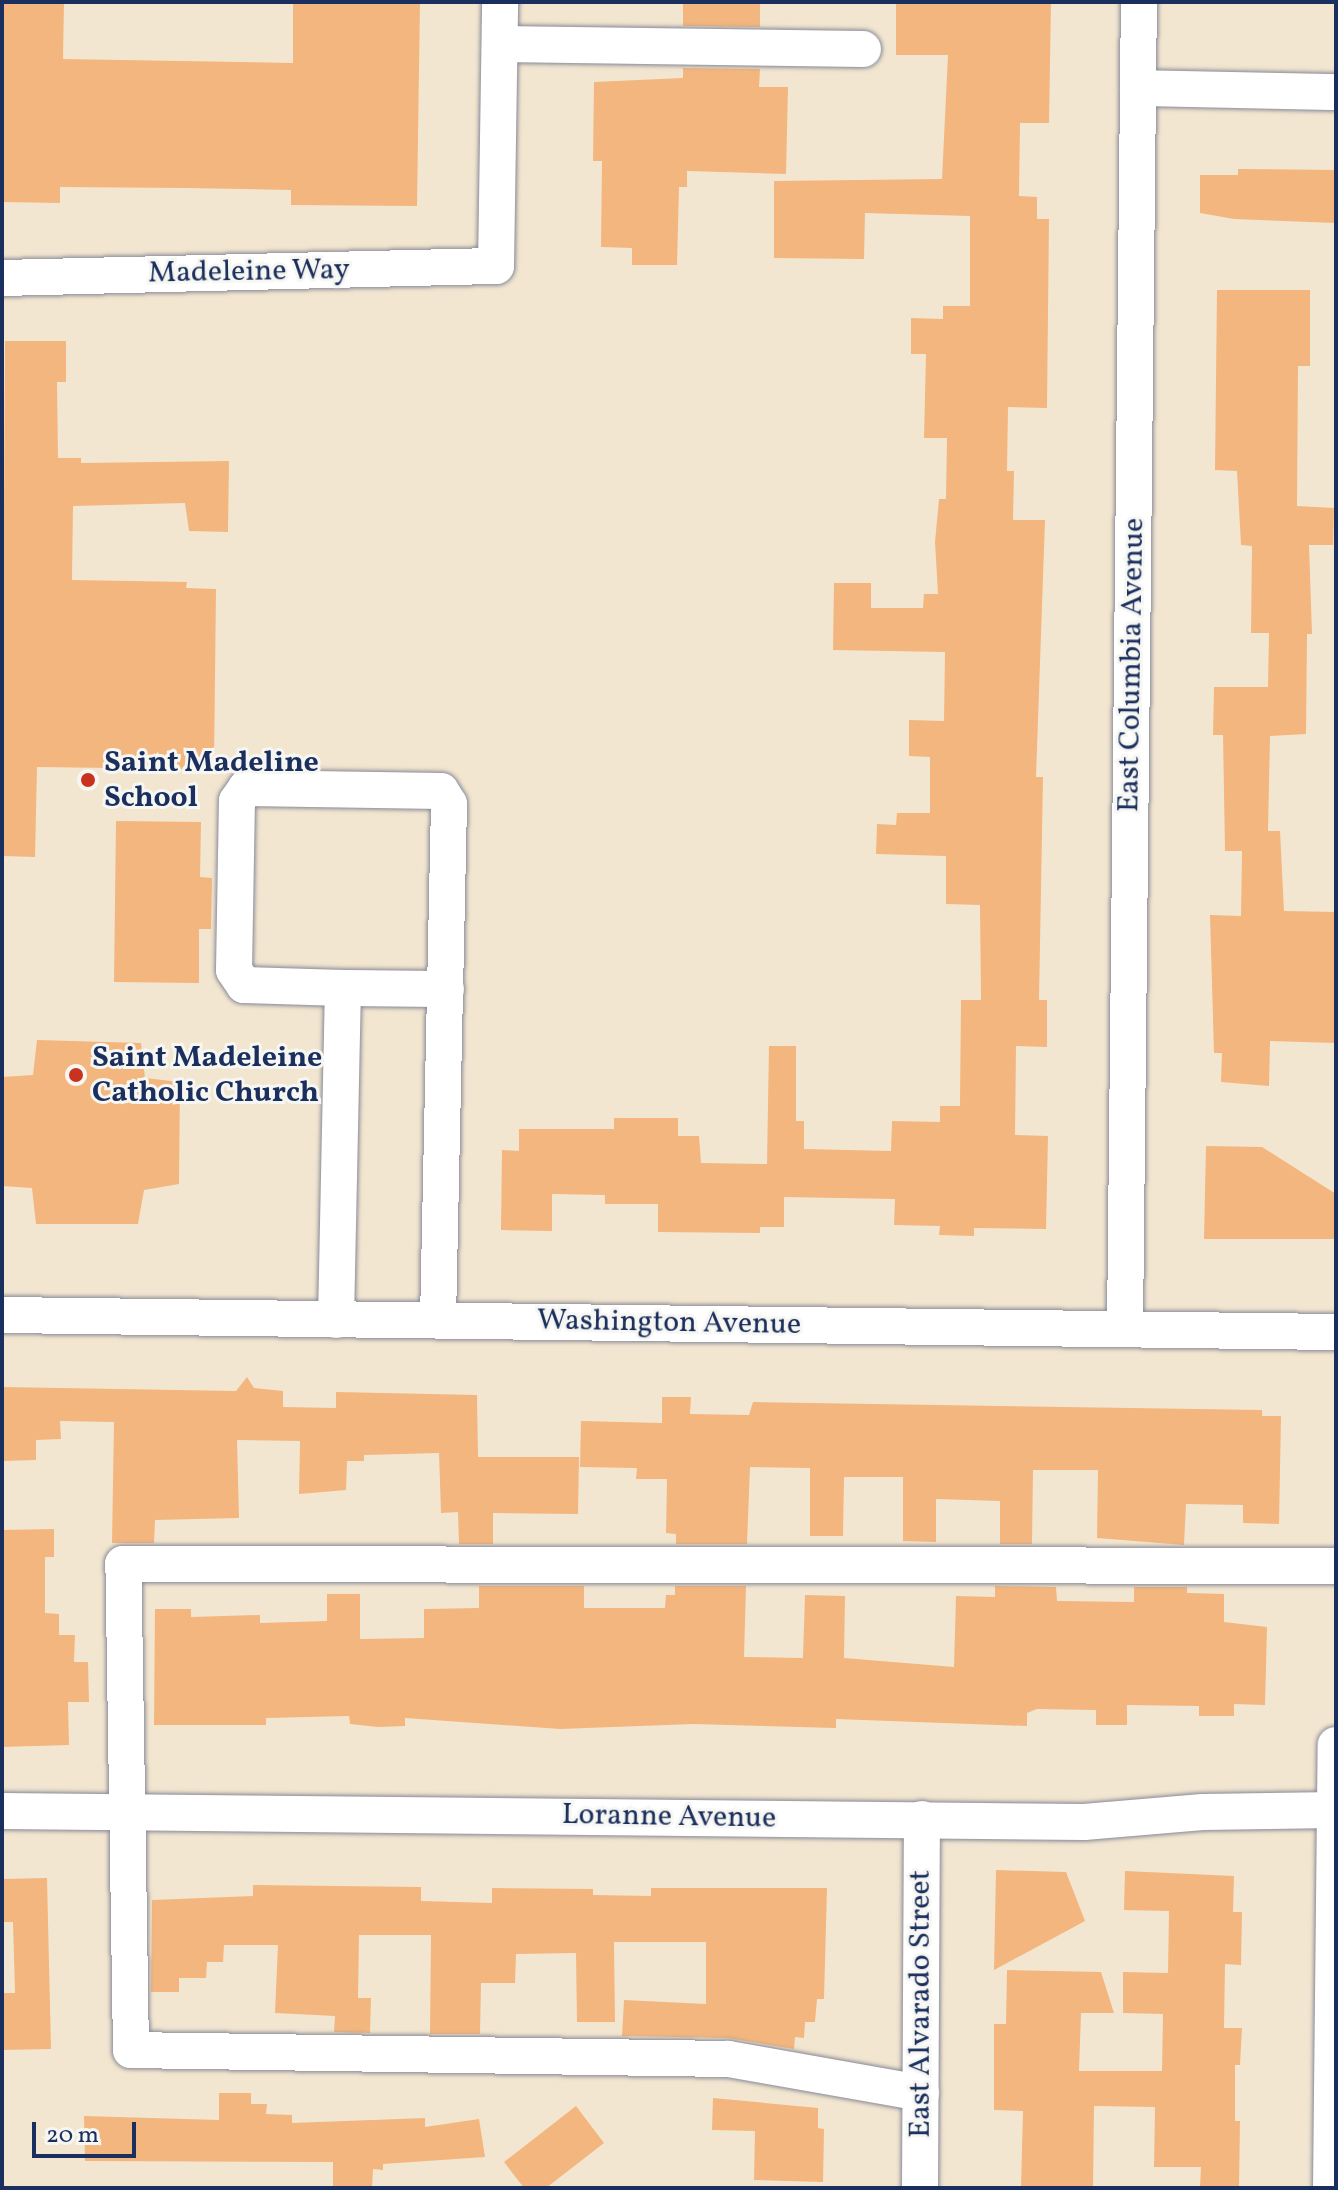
<!DOCTYPE html>
<html>
<head>
<meta charset="utf-8">
<style>
  body { margin:0 }
  #map { position:relative; width:1338px; height:2190px; overflow:hidden; background:#f3e6d0; font-family:Vollkorn,serif }
  div>[style] { position:absolute }
  [style*='--x'] { left:calc(var(--x)*1px); top:calc(var(--y)*1px); width:calc(var(--w)*1px); rotate:calc(var(--a)*1deg) }
  .building>* { inset:0; background:#f3b67e }
  .roads { filter:drop-shadow(0 0 2px #878a97) drop-shadow(0 0 2px #878a97) }
  .minor>* { height:36px; margin:-18px; padding:0 18px; transform-origin:18px; border-radius:18px; background:#fff }
  .dots>* { width:22px; height:22px; translate:-50% -50%; box-sizing:border-box; border:4px solid #f6f6f2; border-radius:50% }
  span { translate:-50% -50%; white-space:nowrap; text-align:center; line-height:1.15; -webkit-text-stroke:6px #f6f6f2; paint-order:stroke }
  .street-label { font-size:30px; color:#1b2f5e }
  .poi-label { font-size:30px; color:#1b2f5e; font-weight:700 }
  .left { translate:0 -50%; text-align:left }
  .frame { position:absolute; inset:0; border:4px solid #1b2f5e; pointer-events:none }
  .scale { position:absolute; left:32px; top:2122px; width:104px; height:36px; box-sizing:border-box; border:4px solid #1b2f5e; border-top:0; padding-left:10px; font-size:24px; line-height:28px; white-space:nowrap; color:#1b2f5e; -webkit-text-stroke:6px #f6f6f2; paint-order:stroke }
</style>
</head>
<body>
<div id="map">
  <div class="building">
    <i style="clip-path:polygon(2px 2px,64px 2px,63px 59px,293px 63px,293px 2px,420px 2px,417px 206px,291px 205px,291px 190px,186px 188px,60px 187px,60px 203px,2px 202px)"></i>
    <i style="clip-path:polygon(683px 2px,760px 2px,760px 27px,683px 26px)"></i>
    <i style="clip-path:polygon(896px 2px,1051px 2px,1049px 123px,1020px 123px,1019px 196px,1037px 197px,1037px 219px,1049px 219px,1047px 408px,1008px 407px,1007px 471px,1014px 471px,1013px 520px,1045px 520px,1036px 777px,1043px 777px,1039px 1000px,1047px 1000px,1047px 1047px,1016px 1046px,1015px 1135px,1048px 1136px,1046px 1229px,974px 1228px,974px 1236px,939px 1235px,940px 1226px,894px 1225px,895px 1199px,784px 1197px,784px 1227px,760px 1227px,760px 1233px,658px 1232px,658px 1204px,605px 1204px,605px 1195px,552px 1194px,552px 1231px,501px 1230px,502px 1150px,519px 1151px,519px 1129px,614px 1129px,614px 1118px,678px 1118px,678px 1136px,699px 1136px,701px 1163px,767px 1164px,769px 1046px,796px 1046px,796px 1121px,804px 1121px,804px 1149px,891px 1151px,892px 1121px,940px 1122px,940px 1106px,960px 1106px,961px 1000px,981px 1000px,980px 905px,946px 904px,946px 856px,876px 854px,877px 824px,896px 825px,897px 813px,930px 813px,930px 757px,909px 756px,909px 720px,944px 721px,945px 652px,833px 650px,834px 583px,871px 583px,871px 608px,923px 608px,924px 594px,938px 594px,935px 542px,939px 499px,946px 499px,947px 438px,924px 438px,926px 354px,911px 354px,911px 318px,943px 319px,943px 306px,970px 306px,970px 216px,865px 213px,864px 259px,774px 258px,774px 181px,942px 179px,948px 55px,896px 55px)"></i>
    <i style="clip-path:polygon(683px 68px,760px 69px,759px 87px,788px 87px,786px 174px,687px 171px,687px 187px,679px 187px,677px 265px,632px 265px,632px 248px,601px 247px,602px 161px,593px 161px,594px 82px,683px 78px)"></i>
    <i style="clip-path:polygon(1238px 169px,1336px 170px,1336px 223px,1234px 219px,1200px 213px,1200px 175px,1238px 175px)"></i>
    <i style="clip-path:polygon(1217px 290px,1310px 290px,1310px 366px,1298px 366px,1297px 506px,1334px 508px,1333px 545px,1309px 545px,1312px 634px,1307px 634px,1306px 734px,1270px 736px,1268px 831px,1280px 831px,1284px 911px,1336px 912px,1336px 1043px,1270px 1041px,1269px 1086px,1221px 1082px,1222px 1053px,1214px 1053px,1210px 915px,1241px 916px,1242px 851px,1225px 851px,1223px 735px,1213px 735px,1214px 687px,1268px 687px,1269px 633px,1251px 633px,1252px 546px,1241px 545px,1237px 471px,1215px 470px)"></i>
    <i style="clip-path:polygon(5px 341px,66px 341px,66px 382px,57px 382px,58px 458px,81px 458px,81px 463px,229px 461px,228px 532px,189px 531px,185px 503px,73px 506px,72px 580px,187px 582px,186px 588px,216px 589px,214px 764px,185px 763px,184px 769px,37px 767px,35px 857px,2px 856px)"></i>
    <i style="clip-path:polygon(116px 821px,201px 822px,200px 877px,212px 878px,211px 929px,199px 929px,199px 983px,114px 982px)"></i>
    <i style="clip-path:polygon(37px 1040px,141px 1043px,145px 1078px,180px 1082px,179px 1184px,144px 1190px,138px 1224px,36px 1224px,32px 1188px,2px 1186px,2px 1077px,33px 1075px)"></i>
    <i style="clip-path:polygon(1206px 1146px,1262px 1147px,1336px 1194px,1336px 1239px,1204px 1239px)"></i>
    <i style="clip-path:polygon(247px 1377px,254px 1388px,283px 1391px,283px 1407px,336px 1408px,336px 1392px,477px 1395px,478px 1457px,579px 1457px,578px 1514px,493px 1513px,493px 1544px,459px 1544px,458px 1512px,441px 1513px,439px 1453px,364px 1455px,364px 1461px,347px 1461px,346px 1490px,299px 1494px,300px 1441px,237px 1440px,239px 1518px,155px 1520px,154px 1543px,112px 1543px,114px 1422px,60px 1421px,61px 1439px,36px 1440px,36px 1460px,2px 1461px,2px 1387px,236px 1391px)"></i>
    <i style="clip-path:polygon(662px 1397px,691px 1397px,690px 1414px,749px 1415px,753px 1402px,1262px 1410px,1262px 1416px,1281px 1416px,1279px 1524px,1243px 1523px,1243px 1505px,1186px 1504px,1184px 1545px,1097px 1538px,1098px 1470px,1033px 1470px,1032px 1544px,1000px 1544px,1000px 1501px,936px 1499px,936px 1542px,903px 1541px,903px 1477px,844px 1477px,843px 1536px,810px 1536px,810px 1468px,750px 1467px,747px 1544px,676px 1544px,676px 1534px,666px 1533px,667px 1479px,636px 1479px,637px 1468px,580px 1467px,581px 1421px,662px 1423px)"></i>
    <i style="clip-path:polygon(54px 1529px,54px 1557px,45px 1557px,45px 1613px,59px 1614px,59px 1635px,75px 1635px,74px 1662px,88px 1662px,89px 1702px,68px 1702px,69px 1745px,2px 1747px,2px 1530px)"></i>
    <i style="clip-path:polygon(479px 1586px,584px 1586px,584px 1608px,665px 1608px,666px 1595px,675px 1595px,675px 1586px,746px 1586px,744px 1657px,803px 1658px,805px 1595px,845px 1596px,844px 1658px,954px 1667px,956px 1596px,995px 1597px,995px 1586px,1056px 1587px,1057px 1601px,1134px 1602px,1134px 1587px,1187px 1587px,1187px 1593px,1224px 1594px,1224px 1622px,1267px 1627px,1265px 1705px,1234px 1704px,1234px 1716px,1199px 1716px,1199px 1706px,1127px 1705px,1127px 1725px,1096px 1725px,1096px 1710px,1037px 1709px,1027px 1713px,1027px 1726px,836px 1719px,836px 1728px,693px 1724px,560px 1729px,405px 1718px,405px 1726px,378px 1727px,350px 1724px,349px 1716px,266px 1718px,266px 1725px,154px 1725px,155px 1609px,191px 1609px,191px 1617px,260px 1615px,260px 1623px,327px 1621px,327px 1594px,360px 1594px,360px 1639px,424px 1638px,424px 1609px,479px 1608px)"></i>
    <i style="clip-path:polygon(996px 1870px,1066px 1872px,1085px 1921px,994px 1970px)"></i>
    <i style="clip-path:polygon(1125px 1871px,1234px 1876px,1233px 1912px,1242px 1912px,1241px 1965px,1225px 1964px,1224px 2028px,1242px 2028px,1240px 2065px,1235px 2065px,1235px 2121px,1240px 2121px,1239px 2188px,1200px 2188px,1201px 2167px,1154px 2167px,1155px 2107px,1094px 2106px,1093px 2188px,1021px 2188px,1023px 2111px,994px 2110px,994px 2024px,1006px 2024px,1007px 1970px,1101px 1972px,1114px 2013px,1081px 2013px,1079px 2071px,1162px 2071px,1163px 2014px,1123px 2013px,1123px 1972px,1168px 1973px,1169px 1911px,1124px 1910px)"></i>
    <i style="clip-path:polygon(47px 1878px,51px 2049px,2px 2050px,2px 1993px,15px 1993px,13px 1922px,2px 1922px,2px 1879px)"></i>
    <i style="clip-path:polygon(253px 1885px,421px 1887px,421px 1901px,492px 1903px,492px 1888px,593px 1889px,593px 1895px,651px 1896px,651px 1888px,827px 1888px,824px 1999px,817px 1999px,815px 2022px,805px 2022px,804px 2038px,795px 2037px,794px 2049px,728px 2038px,622px 2036px,624px 2000px,706px 2004px,706px 1942px,614px 1942px,615px 2022px,577px 2022px,576px 1953px,516px 1954px,515px 1983px,481px 1983px,480px 2034px,430px 2034px,431px 1935px,359px 1935px,358px 1998px,371px 1998px,370px 2033px,334px 2032px,335px 2016px,275px 2013px,278px 1945px,224px 1945px,223px 1962px,207px 1962px,206px 1978px,179px 1978px,179px 1992px,151px 1992px,152px 1900px,253px 1896px)"></i>
    <i style="clip-path:polygon(219px 2093px,251px 2093px,251px 2104px,267px 2104px,266px 2114px,292px 2115px,292px 2123px,425px 2118px,425px 2127px,479px 2119px,485px 2157px,383px 2164px,383px 2170px,373px 2169px,372px 2188px,333px 2188px,333px 2162px,85px 2161px,84px 2116px,219px 2120px)"></i>
    <i style="clip-path:polygon(713px 2098px,818px 2108px,818px 2128px,824px 2129px,823px 2182px,754px 2180px,755px 2131px,712px 2130px)"></i>
    <i style="clip-path:polygon(576px 2106px,604px 2143px,546px 2188px,524px 2188px,504px 2162px)"></i>
  </div>
  <div class="roads">
    <div class="minor">
      <i style="--x:500;--y:44;--w:363;--a:0.8"></i>
      <i style="--x:1138;--y:88;--w:198;--a:1.2"></i>
      <i style="--x:2;--y:278;--w:494;--a:-1.4"></i>
      <i style="--x:496;--y:266;--w:264;--a:-89.1"></i>
      <i style="--x:343;--y:988;--w:103;--a:0.6"></i>
      <i style="--x:2;--y:1315;--w:1334;--a:0.73"></i>
      <i style="--x:336;--y:1320;--w:332;--a:-88.8"></i>
      <i style="--x:343;--y:988;--w:99;--a:-178.3"></i>
      <i style="--x:244;--y:985;--w:18;--a:-124"></i>
      <i style="--x:234;--y:970;--w:169;--a:-89"></i>
      <i style="--x:237;--y:801;--w:16;--a:-55"></i>
      <i style="--x:246;--y:788;--w:195;--a:0.9"></i>
      <i style="--x:441;--y:791;--w:15;--a:58"></i>
      <i style="--x:449;--y:804;--w:516;--a:91.22"></i>
      <i style="--x:1125;--y:1329;--w:1327;--a:-89.4"></i>
      <i style="--x:2;--y:1811;--w:1082;--a:0.58"></i>
      <i style="--x:1084;--y:1822;--w:119;--a:-4.8"></i>
      <i style="--x:1203;--y:1812;--w:132;--a:-0.9"></i>
      <i style="--x:921;--y:2093;--w:196;--a:-170"></i>
      <i style="--x:728;--y:2059;--w:597;--a:-179.14"></i>
      <i style="--x:131;--y:2050;--w:486;--a:-90.9"></i>
      <i style="--x:123;--y:1564;--w:1213;--a:0.09"></i>
      <i style="--x:920;--y:2188;--w:369;--a:-89.7"></i>
      <i style="--x:1331;--y:2188;--w:443;--a:-89.4"></i>
    </div>
  </div>
  <div class="dots">
    <i style="left:88px;top:780px;background:#c8321e"></i>
    <i style="left:76px;top:1075px;background:#c8321e"></i>
  </div>
  <div class="street-label">
    <span style="left:249px;top:272px;rotate:-1deg">Madeleine Way</span>
    <span style="left:1132px;top:665px;rotate:-89deg">East Columbia Avenue</span>
    <span style="left:669px;top:1323px;rotate:1deg">Washington Avenue</span>
    <span style="left:669px;top:1817px;rotate:1deg">Loranne Avenue</span>
    <span style="left:921px;top:2004px;rotate:-90deg">East Alvarado Street</span>
  </div>
  <div class="poi-label">
    <span class="left" style="left:104px;top:780px">Saint Madeline<br>School</span>
    <span class="left" style="left:92px;top:1075px">Saint Madeleine<br>Catholic Church</span>
  </div>
  <div class="frame"></div>
  <div class="scale">20 m</div>
</div>
</body>
</html>
